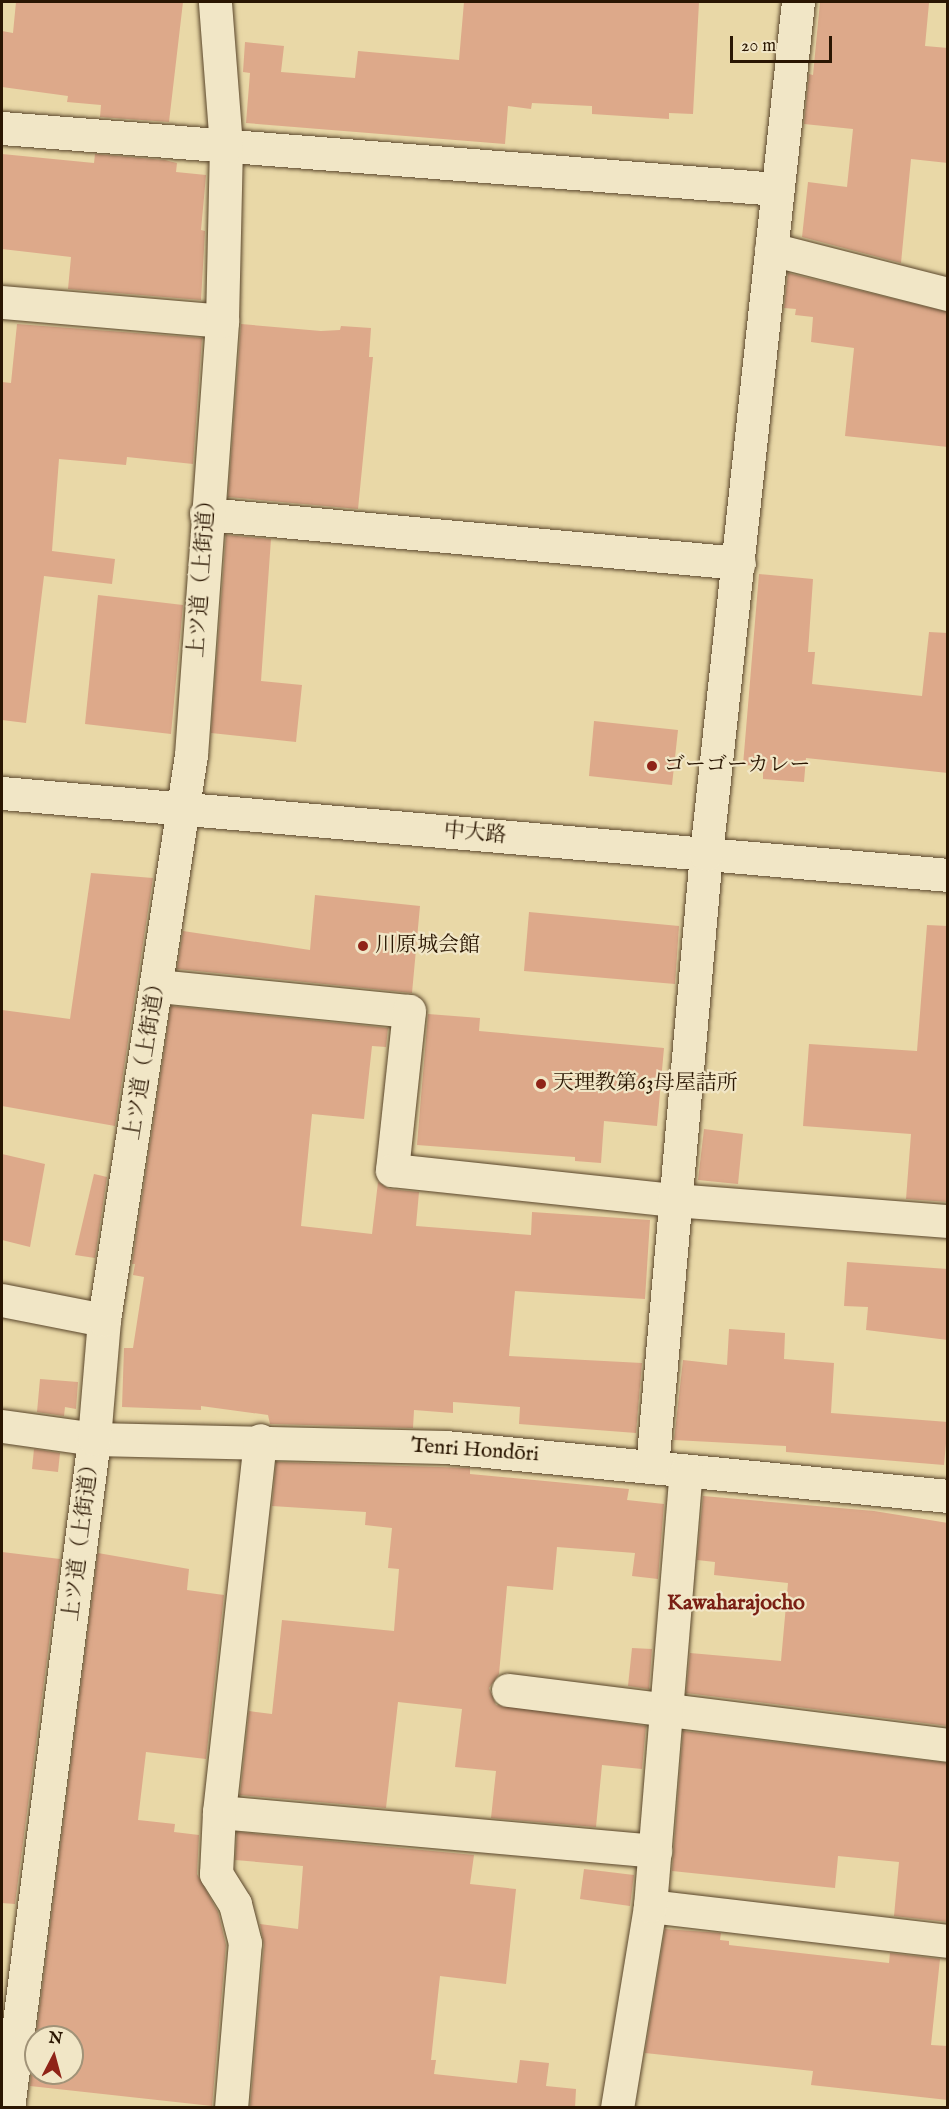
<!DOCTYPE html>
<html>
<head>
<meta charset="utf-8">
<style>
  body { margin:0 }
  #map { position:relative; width:949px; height:2109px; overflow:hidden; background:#e9d8a7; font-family:"IM FELL English","Noto Serif JP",serif }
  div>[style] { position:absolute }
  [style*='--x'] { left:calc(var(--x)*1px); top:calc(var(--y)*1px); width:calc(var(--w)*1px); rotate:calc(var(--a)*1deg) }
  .building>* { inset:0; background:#dda98a }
  .roads { filter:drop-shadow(0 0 2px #5a462b) drop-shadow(0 0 2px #5a462b) }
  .minor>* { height:33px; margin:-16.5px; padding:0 16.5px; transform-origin:16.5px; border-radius:16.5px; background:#f1e6c6 }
  .dots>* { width:16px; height:16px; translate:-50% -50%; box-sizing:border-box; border:3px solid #f1e6c6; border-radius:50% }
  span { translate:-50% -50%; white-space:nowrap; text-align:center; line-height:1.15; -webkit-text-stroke:4.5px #f1e6c6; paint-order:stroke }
  .street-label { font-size:21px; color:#2a1602 }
  .poi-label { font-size:21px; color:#2a1602 }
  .left { translate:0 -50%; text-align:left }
  .neighbourhood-label { font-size:22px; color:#7a1f14; font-weight:700 }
  .frame { position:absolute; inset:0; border:3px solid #2a1602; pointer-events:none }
  .north { position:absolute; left:24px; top:2025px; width:60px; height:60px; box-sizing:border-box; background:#f1e6c6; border:2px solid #a19378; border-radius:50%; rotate:6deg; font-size:16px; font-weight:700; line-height:24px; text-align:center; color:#2a1602 }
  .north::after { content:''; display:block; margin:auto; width:21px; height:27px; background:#8f2418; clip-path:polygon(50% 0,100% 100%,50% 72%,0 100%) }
  .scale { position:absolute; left:730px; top:36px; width:102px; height:27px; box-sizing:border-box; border:3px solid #2a1602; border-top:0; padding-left:8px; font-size:18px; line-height:21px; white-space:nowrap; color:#2a1602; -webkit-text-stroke:4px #f1e6c6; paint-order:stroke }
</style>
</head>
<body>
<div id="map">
  <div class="building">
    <i style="clip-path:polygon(16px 2px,183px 2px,169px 122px,100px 117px,101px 105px,67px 102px,68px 96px,2px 87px,2px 31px,13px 33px)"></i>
    <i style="clip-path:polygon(464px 2px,699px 2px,693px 114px,669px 113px,669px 119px,592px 114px,592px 106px,532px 103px,531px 109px,508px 106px,505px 144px,246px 123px,250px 73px,243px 72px,245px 42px,284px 46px,281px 72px,355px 78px,358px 51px,459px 60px)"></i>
    <i style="clip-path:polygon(820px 2px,929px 3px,925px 46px,948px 48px,948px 163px,911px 159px,901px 263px,802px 237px,808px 182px,847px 187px,853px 129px,804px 124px,809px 74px,813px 75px)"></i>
    <i style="clip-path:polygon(2px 154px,94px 163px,95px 154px,165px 160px,177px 163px,176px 172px,206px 175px,201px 230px,205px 231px,201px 300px,68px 289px,71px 257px,2px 249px)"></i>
    <i style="clip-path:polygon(788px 273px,948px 312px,948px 447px,845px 436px,854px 348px,811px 342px,813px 317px,795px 315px,796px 309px,784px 308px)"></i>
    <i style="clip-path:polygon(17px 324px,202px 338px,193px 464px,127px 457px,126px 465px,59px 459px,52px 551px,115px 559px,112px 584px,44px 576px,26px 723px,2px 720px,2px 382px,11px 383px)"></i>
    <i style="clip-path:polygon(241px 324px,321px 331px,340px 330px,341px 326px,371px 328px,369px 357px,373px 357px,358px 509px,228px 497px)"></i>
    <i style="clip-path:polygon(226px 535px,271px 539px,261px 681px,302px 685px,296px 742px,211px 733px)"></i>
    <i style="clip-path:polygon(759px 574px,813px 579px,808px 652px,815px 652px,812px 684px,922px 696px,929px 632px,948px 633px,948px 773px,806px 758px,804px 782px,763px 779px,763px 766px,743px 765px)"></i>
    <i style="clip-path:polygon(98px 595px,183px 605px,171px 734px,85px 724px)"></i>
    <i style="clip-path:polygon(594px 721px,678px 730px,672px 785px,589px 776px)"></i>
    <i style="clip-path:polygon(91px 873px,153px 878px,115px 1126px,2px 1106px,2px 1010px,70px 1019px)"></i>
    <i style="clip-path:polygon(315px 895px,420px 906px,412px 993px,177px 969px,183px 931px,310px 950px)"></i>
    <i style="clip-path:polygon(529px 912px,679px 926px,675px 984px,524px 971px)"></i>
    <i style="clip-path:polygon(927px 925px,948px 926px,948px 1202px,906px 1199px,911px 1134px,803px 1126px,809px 1044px,917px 1051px)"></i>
    <i style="clip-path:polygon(171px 1006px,388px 1028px,386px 1047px,372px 1046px,364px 1119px,312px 1114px,301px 1226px,372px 1234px,378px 1182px,389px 1189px,419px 1192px,416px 1226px,531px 1235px,532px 1212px,650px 1220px,645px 1299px,515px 1291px,509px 1356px,642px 1363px,636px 1433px,519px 1424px,520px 1407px,453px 1402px,453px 1413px,414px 1410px,413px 1428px,270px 1424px,268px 1415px,201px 1406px,201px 1410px,122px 1407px,124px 1348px,133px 1348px,144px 1277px,133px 1275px,135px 1264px,132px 1264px)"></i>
    <i style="clip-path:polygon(428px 1014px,480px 1018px,479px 1031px,664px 1048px,657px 1126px,604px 1121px,601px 1163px,575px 1161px,575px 1157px,417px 1145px)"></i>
    <i style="clip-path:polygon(704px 1129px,743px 1134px,738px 1184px,698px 1180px)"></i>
    <i style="clip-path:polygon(2px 1154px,45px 1164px,30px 1247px,2px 1240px)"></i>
    <i style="clip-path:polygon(94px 1174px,107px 1177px,95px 1258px,75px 1255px)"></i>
    <i style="clip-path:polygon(847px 1262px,948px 1269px,948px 1340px,866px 1330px,868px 1307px,844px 1306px)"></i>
    <i style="clip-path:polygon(729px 1329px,785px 1333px,784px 1359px,834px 1363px,831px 1413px,948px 1422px,944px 1465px,786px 1452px,786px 1446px,674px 1440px,683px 1360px,727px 1365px)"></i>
    <i style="clip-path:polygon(40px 1379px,78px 1382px,76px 1409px,65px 1407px,64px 1416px,37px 1412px)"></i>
    <i style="clip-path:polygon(34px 1449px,60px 1453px,58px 1472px,32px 1469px)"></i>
    <i style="clip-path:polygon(276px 1462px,470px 1468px,470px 1474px,629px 1489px,627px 1500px,664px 1504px,658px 1579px,632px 1576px,635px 1553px,557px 1547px,553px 1590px,507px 1586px,499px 1674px,489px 1688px,496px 1705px,646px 1726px,642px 1769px,602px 1765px,596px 1827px,491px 1818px,496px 1771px,455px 1767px,462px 1709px,398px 1702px,386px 1808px,240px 1795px,249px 1711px,272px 1714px,282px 1620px,394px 1631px,399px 1569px,388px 1568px,392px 1528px,365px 1525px,366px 1512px,272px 1506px)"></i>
    <i style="clip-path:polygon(703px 1496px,874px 1511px,948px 1523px,948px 1726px,686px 1693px,690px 1653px,781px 1661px,788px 1583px,714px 1575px,715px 1562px,697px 1560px)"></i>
    <i style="clip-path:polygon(2px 1552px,60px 1559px,15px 1904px,2px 1903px)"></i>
    <i style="clip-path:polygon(98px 1553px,189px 1569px,187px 1590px,224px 1595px,206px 1759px,146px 1752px,138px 1820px,175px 1824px,174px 1832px,199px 1835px,197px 1874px,218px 1912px,226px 1945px,212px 2106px,30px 2086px,36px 2037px,36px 2073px,72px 2073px,72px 2037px,36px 2037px)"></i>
    <i style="clip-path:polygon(632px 1648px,652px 1649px,649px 1689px,628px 1686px)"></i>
    <i style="clip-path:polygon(683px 1731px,948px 1763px,948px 1922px,894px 1916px,899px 1862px,838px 1856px,835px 1888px,672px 1871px)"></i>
    <i style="clip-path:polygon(237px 1832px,474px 1855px,470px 1884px,516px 1889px,506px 1984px,440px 1976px,431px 2060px,436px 2060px,434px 2074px,517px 2083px,520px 2060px,549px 2063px,546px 2086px,576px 2089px,575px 2108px,250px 2108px,264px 1945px,260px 1924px,298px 1929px,303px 1866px,235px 1860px)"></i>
    <i style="clip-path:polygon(584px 1869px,634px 1875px,630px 1906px,580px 1899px)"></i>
    <i style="clip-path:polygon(665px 1929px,721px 1933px,720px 1940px,729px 1941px,729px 1945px,889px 1963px,890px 1953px,940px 1959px,931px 2045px,948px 2046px,948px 2100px,811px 2085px,813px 2071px,645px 2053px)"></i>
  </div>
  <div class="roads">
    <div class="minor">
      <i style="--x:2;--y:128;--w:777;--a:4.5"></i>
      <i style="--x:771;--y:249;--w:183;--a:14.3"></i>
      <i style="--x:2;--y:302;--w:221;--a:4.9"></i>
      <i style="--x:206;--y:514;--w:535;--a:5.25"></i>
      <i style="--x:2;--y:793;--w:950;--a:4.95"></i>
      <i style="--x:158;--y:986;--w:252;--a:5.7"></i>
      <i style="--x:409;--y:1011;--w:160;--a:96.1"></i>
      <i style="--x:392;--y:1170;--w:284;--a:6.1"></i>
      <i style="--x:674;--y:1200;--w:275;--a:4.4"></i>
      <i style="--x:2;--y:1300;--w:104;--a:11.1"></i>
      <i style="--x:2;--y:1426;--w:93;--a:8"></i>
      <i style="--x:94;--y:1439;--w:351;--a:1.3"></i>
      <i style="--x:445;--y:1447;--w:505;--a:5.56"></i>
      <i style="--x:652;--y:1467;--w:615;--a:-84.97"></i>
      <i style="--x:706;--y:854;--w:857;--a:-83.84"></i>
      <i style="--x:508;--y:1690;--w:443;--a:7.1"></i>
      <i style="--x:219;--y:1812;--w:438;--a:5.1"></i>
      <i style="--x:650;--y:1906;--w:300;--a:6.7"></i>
      <i style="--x:8;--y:2108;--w:675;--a:-82.67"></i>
      <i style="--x:94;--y:1439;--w:119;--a:-85.2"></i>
      <i style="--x:104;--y:1320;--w:572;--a:-81.25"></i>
      <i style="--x:191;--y:755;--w:435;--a:-85.9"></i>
      <i style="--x:222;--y:321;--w:175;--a:-88.7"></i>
      <i style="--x:226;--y:146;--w:144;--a:-94.4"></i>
      <i style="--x:231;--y:2108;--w:166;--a:-85.2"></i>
      <i style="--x:245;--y:1943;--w:40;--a:-104.4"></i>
      <i style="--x:235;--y:1904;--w:36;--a:-122"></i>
      <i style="--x:216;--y:1874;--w:62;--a:-87.2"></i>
      <i style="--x:219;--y:1812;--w:374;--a:-83.7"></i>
      <i style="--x:617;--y:2108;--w:205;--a:-80.7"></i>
      <i style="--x:650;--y:1906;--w:436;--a:-85.3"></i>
    </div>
  </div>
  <div class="dots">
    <i style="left:652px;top:766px;background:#8f2418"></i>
    <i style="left:363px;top:946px;background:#8f2418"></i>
    <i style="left:541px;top:1084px;background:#8f2418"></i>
  </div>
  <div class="street-label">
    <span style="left:203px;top:574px;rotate:-86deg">上ツ道（上街道）</span>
    <span style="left:475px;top:834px;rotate:5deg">中大路</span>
    <span style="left:146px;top:1057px;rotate:-81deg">上ツ道（上街道）</span>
    <span style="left:475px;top:1451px;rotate:4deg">Tenri Hondōri</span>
    <span style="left:82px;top:1538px;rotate:-83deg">上ツ道（上街道）</span>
  </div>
  <div class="poi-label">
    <span class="left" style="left:664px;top:766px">ゴーゴーカレー</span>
    <span class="left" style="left:375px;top:946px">川原城会館</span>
    <span class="left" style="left:553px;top:1084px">天理教第63母屋詰所</span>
  </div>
  <div class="neighbourhood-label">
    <span style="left:736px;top:1604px">Kawaharajocho</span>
  </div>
  <div class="frame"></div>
  <div class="north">N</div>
  <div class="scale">20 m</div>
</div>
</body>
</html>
